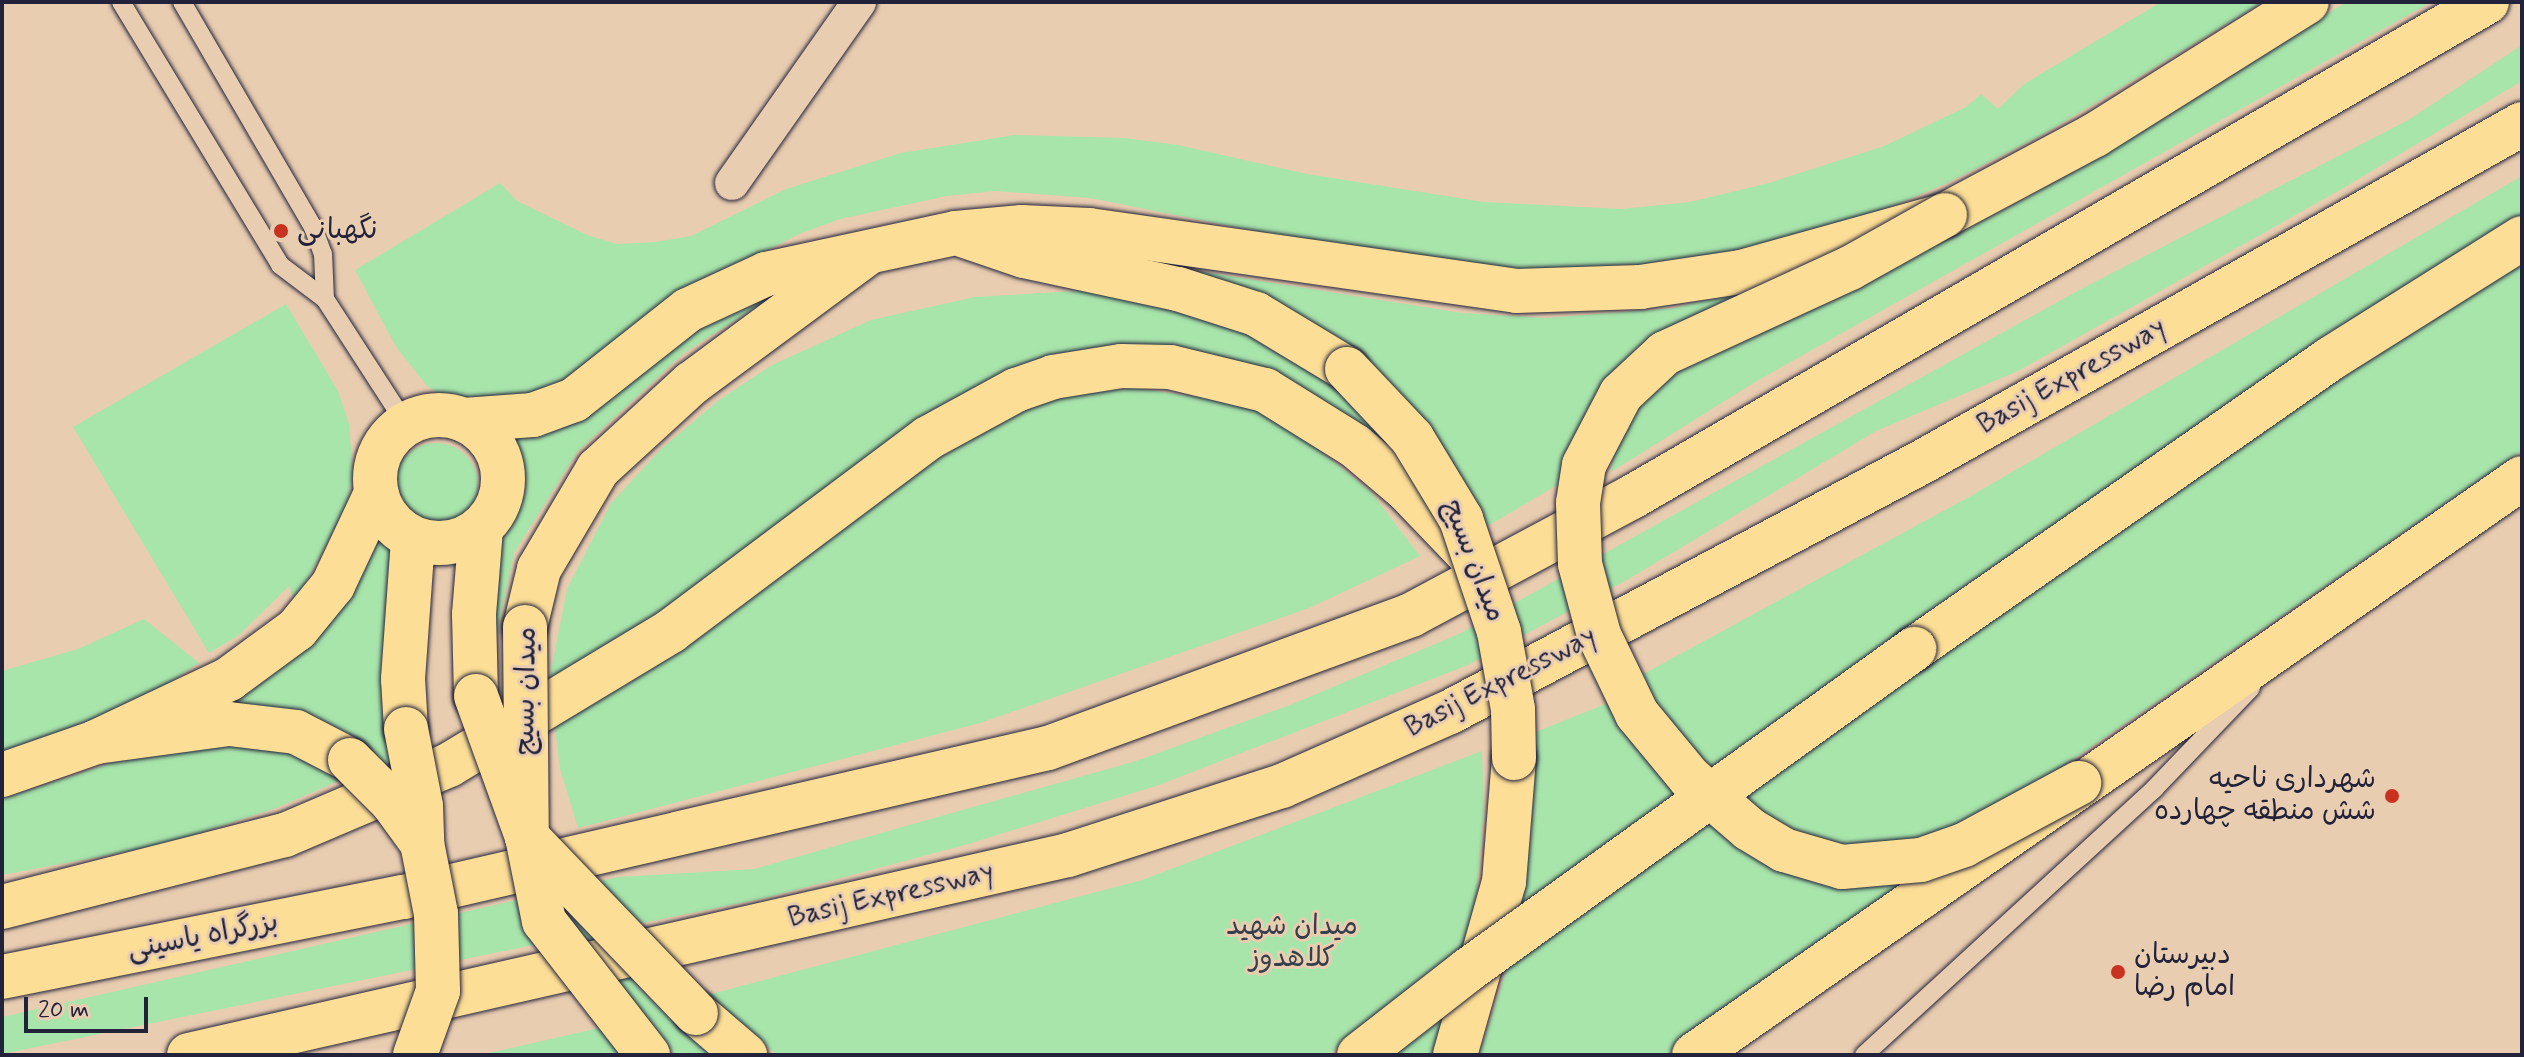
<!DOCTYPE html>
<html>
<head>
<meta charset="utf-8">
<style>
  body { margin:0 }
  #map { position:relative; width:2524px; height:1057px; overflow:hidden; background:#e9cdb0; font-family:Mynerve,"Playpen Sans Arabic",sans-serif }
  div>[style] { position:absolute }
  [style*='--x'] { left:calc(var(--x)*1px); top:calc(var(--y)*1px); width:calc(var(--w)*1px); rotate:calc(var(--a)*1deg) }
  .green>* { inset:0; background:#a8e5ab }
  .round { border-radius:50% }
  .roads { filter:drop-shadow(0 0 2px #22223b) drop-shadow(0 0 2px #22223b) }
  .service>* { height:18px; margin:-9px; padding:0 9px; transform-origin:9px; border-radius:9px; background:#e9cdb0 }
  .minor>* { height:34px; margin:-17px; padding:0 17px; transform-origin:17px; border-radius:17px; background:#e9cdb0 }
  .primary>* { height:44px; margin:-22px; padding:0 22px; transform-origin:22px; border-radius:22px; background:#fdde96 }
  .trunk>* { height:44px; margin:-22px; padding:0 22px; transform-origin:22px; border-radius:22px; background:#fdde96 }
  .trunk>.ring { margin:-22px; padding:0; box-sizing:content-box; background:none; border:44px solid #fdde96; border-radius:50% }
  .bridges { filter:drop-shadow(0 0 2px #22223b) drop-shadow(0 0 2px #22223b) }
  .primary-bridge>* { height:44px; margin:-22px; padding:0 22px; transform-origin:22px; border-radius:22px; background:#fdde96 }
  .trunk-bridge>* { height:44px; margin:-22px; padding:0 22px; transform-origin:22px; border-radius:22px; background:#fdde96 }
  .dots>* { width:22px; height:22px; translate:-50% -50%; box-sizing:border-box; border:4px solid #e9cdb0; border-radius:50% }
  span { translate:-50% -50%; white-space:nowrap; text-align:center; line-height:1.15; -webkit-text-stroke:6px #e9cdb0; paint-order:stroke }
  .poi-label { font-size:28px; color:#22223b }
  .left { translate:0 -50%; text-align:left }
  .right { translate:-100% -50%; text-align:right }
  .street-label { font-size:28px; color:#22223b }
  .park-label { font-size:28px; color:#363f4c }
  .frame { position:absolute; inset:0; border:4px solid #22223b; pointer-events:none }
  .scale { position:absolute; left:24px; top:997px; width:124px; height:36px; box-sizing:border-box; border:4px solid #22223b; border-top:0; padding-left:10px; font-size:24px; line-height:28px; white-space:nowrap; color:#22223b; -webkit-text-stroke:6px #e9cdb0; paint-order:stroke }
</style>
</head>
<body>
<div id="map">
  <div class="green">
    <i style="clip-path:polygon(2161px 2px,2263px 2px,2042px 135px,1947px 183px,1870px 216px,1683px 264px,1520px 271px,1296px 239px,1090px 198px,995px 191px,947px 196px,840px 219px,799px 234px,734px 267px,558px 395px,486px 407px,450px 400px,427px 386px,396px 347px,355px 270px,500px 183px,517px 201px,587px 235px,617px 244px,656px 242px,691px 236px,786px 189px,901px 153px,1014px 135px,1124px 138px,1178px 145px,1307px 174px,1484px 202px,1621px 209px,1690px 202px,1769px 183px,1884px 146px,1966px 107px,1981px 94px,1998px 109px,2024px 84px)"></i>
    <i style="clip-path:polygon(2346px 2px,2431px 2px,1755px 382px,1611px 472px,1617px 437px,1638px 402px,1671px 369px,1914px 257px,2028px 197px,2170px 115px)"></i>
    <i style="clip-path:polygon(2522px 45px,2522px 81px,2340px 190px,2018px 371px,1876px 431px,1627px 580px,1468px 665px,1159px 785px,965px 845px,765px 898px,588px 934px,652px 1001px,715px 1055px,675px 1055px,582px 935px,2px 1054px,2px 1017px,618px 877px,754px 869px,1136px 761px,1290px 705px,1459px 634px,2081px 289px,2410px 119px)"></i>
    <i style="clip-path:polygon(2522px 176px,2522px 218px,1708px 775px,1638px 677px,1969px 497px)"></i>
    <i style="clip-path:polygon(2522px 259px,2522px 451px,2104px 738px,2008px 804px,1906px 850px,1813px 842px,1737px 797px,2214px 457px)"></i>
    <i style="clip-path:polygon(1154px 264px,1462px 313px,1546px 318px,1674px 308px,1778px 282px,1662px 332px,1634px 350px,1586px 411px,1564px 481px,1486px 527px,1443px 453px)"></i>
    <i style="clip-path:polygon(824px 272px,772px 297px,685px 352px,577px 452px,514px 553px,494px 649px,491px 555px,514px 523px,525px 491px,521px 462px,503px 432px,689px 329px)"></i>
    <i style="clip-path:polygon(1110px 289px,1218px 313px,1358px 392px,1446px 517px,1373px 433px,1308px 391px,1266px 370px,1126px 346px,549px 681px,567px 589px,611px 503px,662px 448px,719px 400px,772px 365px,871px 320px,975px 297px)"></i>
    <i style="clip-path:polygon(286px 304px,338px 391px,349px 424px,353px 474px,346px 511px,295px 601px,289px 586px,239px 635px,209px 653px,73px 427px)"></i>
    <i style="clip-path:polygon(1134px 388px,1242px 403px,1295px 430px,1371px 492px,1420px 556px,1309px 608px,980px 723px,578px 828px,560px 769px,554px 719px,942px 449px,1020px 411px,1065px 396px)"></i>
    <i class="round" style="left:394px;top:443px;width:84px;height:84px"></i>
    <i style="clip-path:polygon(371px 534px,407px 562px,400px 780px,363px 743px,226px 710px,229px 690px)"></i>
    <i style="clip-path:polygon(144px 619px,199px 663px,142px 701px,2px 754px,2px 671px,78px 649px)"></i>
    <i style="clip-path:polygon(1613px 701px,1683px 794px,1520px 911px,1532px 833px,1533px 733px)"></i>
    <i style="clip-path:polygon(255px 734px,350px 776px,276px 808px,167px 844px,2px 875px,2px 799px,138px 754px)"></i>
    <i style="clip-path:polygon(1482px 751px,1484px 807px,1472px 946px,1328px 1055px,777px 1055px,707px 995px,1142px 880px)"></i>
    <i style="clip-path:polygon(1712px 816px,1934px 870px,1668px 1055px,1479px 1055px,1507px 968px)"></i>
    <i style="clip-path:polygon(1448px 1009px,1433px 1055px,1387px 1055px)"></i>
    <i style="clip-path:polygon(599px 1028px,621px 1055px,480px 1055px)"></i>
  </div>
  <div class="roads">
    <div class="service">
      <i style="--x:121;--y:2;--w:307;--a:58.8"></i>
      <i style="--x:280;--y:265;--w:56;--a:37.1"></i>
      <i style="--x:325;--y:299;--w:149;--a:57.1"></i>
      <i style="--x:182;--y:2;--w:260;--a:59.8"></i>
      <i style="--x:313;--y:227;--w:29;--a:70"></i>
      <i style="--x:323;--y:254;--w:45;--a:87.5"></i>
      <i style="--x:1864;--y:1055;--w:394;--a:-42.5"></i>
      <i style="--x:2154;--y:789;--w:140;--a:-46.2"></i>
    </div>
    <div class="minor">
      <i style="--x:732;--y:183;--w:221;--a:-54.9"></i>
    </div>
    <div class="primary">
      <i style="--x:956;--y:233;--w:72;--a:18.7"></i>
      <i style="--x:1024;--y:256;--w:157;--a:12.1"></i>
      <i style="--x:1178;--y:289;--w:82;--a:17.8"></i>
      <i style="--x:1256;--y:314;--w:106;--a:31.1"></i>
      <i style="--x:525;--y:627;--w:60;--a:-76.4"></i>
      <i style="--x:539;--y:569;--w:116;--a:-59.5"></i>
      <i style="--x:598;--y:469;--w:127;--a:-42.5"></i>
      <i style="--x:692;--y:383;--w:215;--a:-36.5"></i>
      <i style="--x:696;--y:1013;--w:65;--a:40.6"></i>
      <i style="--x:1455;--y:1055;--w:180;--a:-74.2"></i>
      <i style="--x:1504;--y:882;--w:124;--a:-85.4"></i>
    </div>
    <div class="trunk">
      <i class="ring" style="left:375px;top:415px;width:84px;height:84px"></i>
      <i style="--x:464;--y:420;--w:69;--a:-4.1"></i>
      <i style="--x:533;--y:415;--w:44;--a:-20.1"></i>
      <i style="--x:574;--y:400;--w:145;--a:-38.3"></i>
      <i style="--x:688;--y:310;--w:86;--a:-24.8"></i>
      <i style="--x:766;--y:274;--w:194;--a:-12.2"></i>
      <i style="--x:956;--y:233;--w:66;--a:-5.2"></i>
      <i style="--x:1022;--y:227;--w:67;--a:2.6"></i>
      <i style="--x:1089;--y:230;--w:431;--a:8.1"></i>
      <i style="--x:1516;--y:291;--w:124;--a:-1.8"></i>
      <i style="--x:1640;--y:287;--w:102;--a:-8.4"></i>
      <i style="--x:1741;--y:272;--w:212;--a:-15.6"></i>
      <i style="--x:1945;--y:215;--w:170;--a:-28.1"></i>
      <i style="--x:2095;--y:135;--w:250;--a:-32.1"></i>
      <i style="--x:1914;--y:649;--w:507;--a:-34.88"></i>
      <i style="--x:2330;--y:359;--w:227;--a:-32.2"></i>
      <i style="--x:476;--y:696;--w:82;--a:-91.4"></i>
      <i style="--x:474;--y:614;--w:86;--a:-85.3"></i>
      <i style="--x:406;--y:729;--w:50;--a:-93.4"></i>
      <i style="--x:403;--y:679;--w:141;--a:-85.9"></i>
      <i style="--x:96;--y:742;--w:147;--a:-25.3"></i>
      <i style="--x:229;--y:679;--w:84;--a:-36.3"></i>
      <i style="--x:297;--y:629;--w:57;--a:-50.7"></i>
      <i style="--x:333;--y:585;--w:102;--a:-64.9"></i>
      <i style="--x:2;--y:775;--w:100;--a:-19.3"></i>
      <i style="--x:96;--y:742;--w:134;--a:-7.7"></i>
      <i style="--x:229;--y:724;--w:67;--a:6.8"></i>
      <i style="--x:296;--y:732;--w:61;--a:27.4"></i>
      <i style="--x:2;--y:907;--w:292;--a:-14.3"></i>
      <i style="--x:285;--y:835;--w:178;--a:-23.1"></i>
      <i style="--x:449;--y:765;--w:259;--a:-31.1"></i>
      <i style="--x:671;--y:631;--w:321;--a:-36.9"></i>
      <i style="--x:928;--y:438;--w:100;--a:-28.6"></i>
      <i style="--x:1016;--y:390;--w:39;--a:-19"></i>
      <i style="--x:1053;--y:377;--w:69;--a:-9.2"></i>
      <i style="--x:1121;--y:366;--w:49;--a:1.2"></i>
      <i style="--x:1170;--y:367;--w:98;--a:13.6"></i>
      <i style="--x:1265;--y:390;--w:106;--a:31.9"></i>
      <i style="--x:1355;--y:446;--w:68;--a:40.2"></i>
      <i style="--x:1407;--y:490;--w:100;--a:46.2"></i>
      <i style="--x:2;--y:977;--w:410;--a:-11.3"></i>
      <i style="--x:404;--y:897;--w:661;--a:-13.03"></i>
      <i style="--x:1048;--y:748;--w:387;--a:-20.1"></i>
      <i style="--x:1411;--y:615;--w:251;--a:-28.1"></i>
      <i style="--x:1632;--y:497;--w:988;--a:-30.07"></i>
      <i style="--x:189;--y:1055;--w:901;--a:-12.82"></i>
      <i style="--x:1068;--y:855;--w:225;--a:-17.9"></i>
      <i style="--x:1282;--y:786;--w:184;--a:-23.8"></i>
      <i style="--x:1450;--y:712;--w:534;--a:-27.91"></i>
      <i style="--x:1922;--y:462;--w:689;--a:-29.39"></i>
      <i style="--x:1694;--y:1055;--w:1009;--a:-34.87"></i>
    </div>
  </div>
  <div class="bridges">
    <div class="primary-bridge">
      <i style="--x:1347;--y:369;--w:95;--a:46.7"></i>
      <i style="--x:1412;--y:438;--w:95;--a:58.8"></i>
      <i style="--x:1461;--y:519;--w:119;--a:71.4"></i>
      <i style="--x:1499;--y:632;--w:78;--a:79.7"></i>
      <i style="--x:1513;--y:709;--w:49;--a:88.8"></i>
      <i style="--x:525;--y:627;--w:210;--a:89.5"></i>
      <i style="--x:527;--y:837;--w:86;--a:78.6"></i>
      <i style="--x:544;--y:921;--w:170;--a:52.2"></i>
      <i style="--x:527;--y:837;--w:244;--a:46.2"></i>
    </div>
    <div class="trunk-bridge">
      <i style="--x:1945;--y:215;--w:109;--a:150.8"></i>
      <i style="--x:1850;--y:268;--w:204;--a:155.3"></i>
      <i style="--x:1665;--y:353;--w:60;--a:137"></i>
      <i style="--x:1621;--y:394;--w:80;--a:117.5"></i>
      <i style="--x:1584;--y:465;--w:38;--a:99"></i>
      <i style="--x:1578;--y:503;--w:61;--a:88.1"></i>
      <i style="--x:1580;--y:564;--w:73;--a:75"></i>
      <i style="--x:1599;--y:635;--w:88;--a:64.3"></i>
      <i style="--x:1637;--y:714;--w:83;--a:50.4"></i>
      <i style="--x:1690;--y:778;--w:78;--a:40.8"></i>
      <i style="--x:1749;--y:829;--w:41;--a:31"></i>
      <i style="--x:1784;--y:850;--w:60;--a:16.3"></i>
      <i style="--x:1842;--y:867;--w:79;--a:-5.1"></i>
      <i style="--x:1921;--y:860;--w:46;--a:-19.2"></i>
      <i style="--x:1964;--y:845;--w:131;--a:-28.3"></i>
      <i style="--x:476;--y:696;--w:150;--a:70.1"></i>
      <i style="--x:406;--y:729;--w:78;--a:79"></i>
      <i style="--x:421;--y:806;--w:37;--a:88"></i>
      <i style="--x:350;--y:760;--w:59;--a:45"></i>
      <i style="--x:392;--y:802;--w:51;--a:53.8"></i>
      <i style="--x:422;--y:843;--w:72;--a:78.8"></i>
      <i style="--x:436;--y:914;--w:77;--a:88.5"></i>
      <i style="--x:438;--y:991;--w:68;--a:109.8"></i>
      <i style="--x:1359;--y:1055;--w:138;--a:-37.9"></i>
      <i style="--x:1468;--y:970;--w:550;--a:-35.74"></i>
    </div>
  </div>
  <div class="dots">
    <i style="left:281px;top:231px;background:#c8321e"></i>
    <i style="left:2392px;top:796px;background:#c8321e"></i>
    <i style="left:2118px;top:972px;background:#c8321e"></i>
  </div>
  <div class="poi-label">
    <span class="left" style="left:297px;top:231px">نگهبانی</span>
    <span class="right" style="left:2376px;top:796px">شهرداری ناحیه<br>شش منطقه چهارده</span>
    <span class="left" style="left:2134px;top:972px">دبیرستان<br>امام رضا</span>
  </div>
  <div class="street-label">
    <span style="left:2072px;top:377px;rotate:-29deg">Basij Expressway</span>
    <span style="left:1473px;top:561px;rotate:69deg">میدان بسیج</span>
    <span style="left:1501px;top:683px;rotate:-27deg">Basij Expressway</span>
    <span style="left:527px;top:691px;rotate:-89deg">میدان بسیج</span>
    <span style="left:891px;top:896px;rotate:-13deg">Basij Expressway</span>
    <span style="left:203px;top:937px;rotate:-11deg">بزرگراه یاسینی</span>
  </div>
  <div class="park-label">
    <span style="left:1292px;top:943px">میدان شهید<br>کلاهدوز</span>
  </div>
  <div class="frame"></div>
  <div class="scale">20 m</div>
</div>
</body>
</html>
